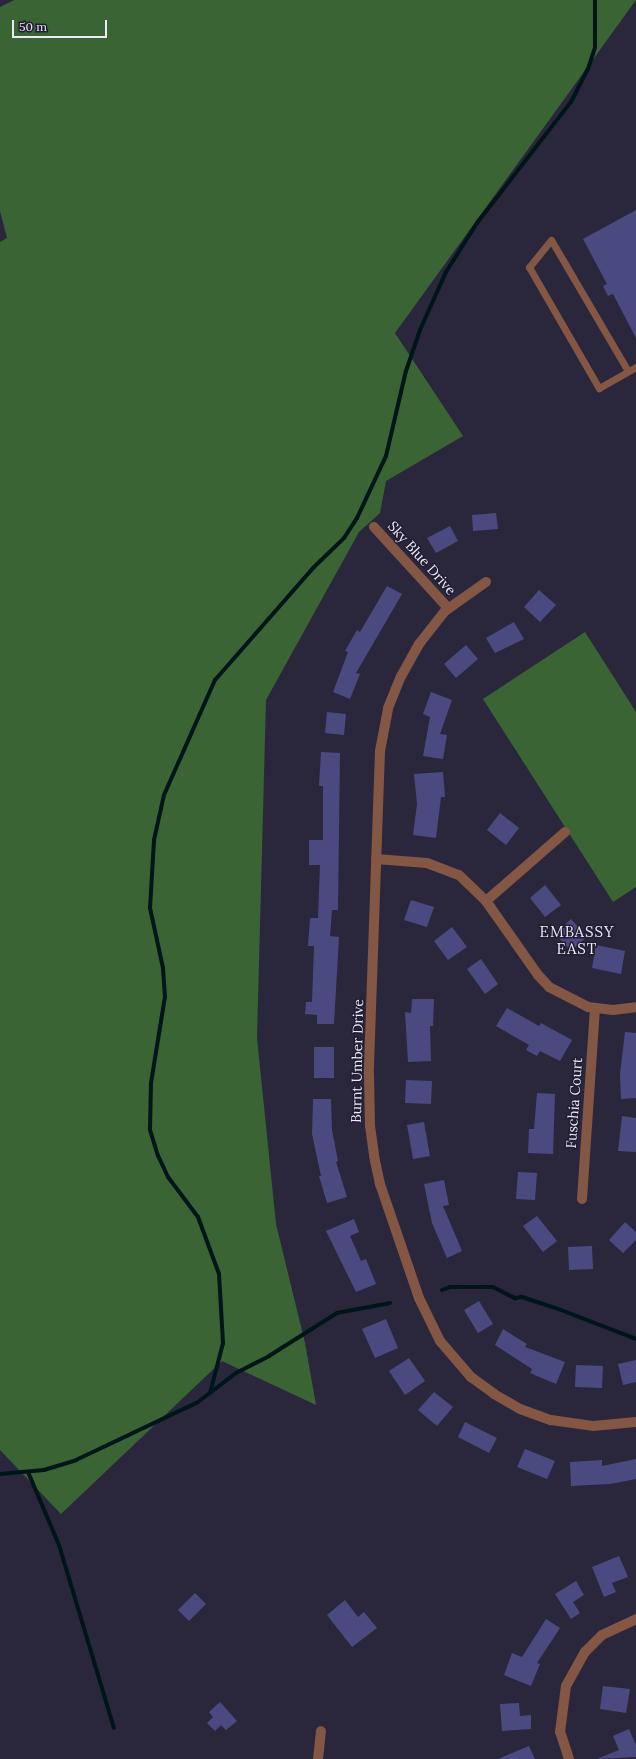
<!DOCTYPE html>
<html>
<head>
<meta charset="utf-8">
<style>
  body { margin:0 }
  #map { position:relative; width:636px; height:1759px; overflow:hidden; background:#2a273c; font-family:Lora,serif }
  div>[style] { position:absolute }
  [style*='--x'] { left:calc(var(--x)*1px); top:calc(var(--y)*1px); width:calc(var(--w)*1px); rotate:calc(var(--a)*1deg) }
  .forest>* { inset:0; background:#3a6433 }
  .stream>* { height:4px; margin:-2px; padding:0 2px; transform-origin:2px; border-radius:2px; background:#00151a }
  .building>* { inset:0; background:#4a4a81 }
  .lane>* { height:7px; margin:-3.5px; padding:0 3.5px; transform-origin:3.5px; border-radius:3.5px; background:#845644 }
  .street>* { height:10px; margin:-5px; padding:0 5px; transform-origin:5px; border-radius:5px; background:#845644 }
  span { translate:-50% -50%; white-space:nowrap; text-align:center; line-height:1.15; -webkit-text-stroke:3px #211d32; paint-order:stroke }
  .street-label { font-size:14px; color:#ebeaf8 }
  .neighbourhood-label { font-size:15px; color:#ebeaf8; letter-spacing:1px }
  .scale { position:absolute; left:12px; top:20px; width:95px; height:18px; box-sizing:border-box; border:2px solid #ebeaf8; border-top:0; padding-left:5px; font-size:12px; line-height:14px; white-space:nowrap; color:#ebeaf8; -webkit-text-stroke:3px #211d32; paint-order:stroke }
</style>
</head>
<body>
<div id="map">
  <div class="forest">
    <i style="clip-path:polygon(14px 0,636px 0,395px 333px,463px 436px,386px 481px,380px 513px,359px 532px,266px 700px,257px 1038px,276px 1224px,305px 1343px,316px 1405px,222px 1361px,61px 1514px,0 1450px,0 242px,7px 238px,0 211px,0 7px)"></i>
    <i style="clip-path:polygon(585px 632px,636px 712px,636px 887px,613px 902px,483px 699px)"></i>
  </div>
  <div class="stream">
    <i style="--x:442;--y:1290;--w:9;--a:-21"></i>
    <i style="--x:450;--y:1287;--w:43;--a:0"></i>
    <i style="--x:493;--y:1287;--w:25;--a:27"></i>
    <i style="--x:515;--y:1298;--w:7;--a:-8"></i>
    <i style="--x:522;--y:1297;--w:41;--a:18.4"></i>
    <i style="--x:561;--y:1310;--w:80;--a:21.1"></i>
    <i style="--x:210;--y:1393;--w:52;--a:-75.4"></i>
    <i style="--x:223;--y:1343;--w:69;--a:-93.3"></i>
    <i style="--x:219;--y:1274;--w:61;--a:-110.2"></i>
    <i style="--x:198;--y:1217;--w:50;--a:-126.9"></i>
    <i style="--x:168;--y:1177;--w:23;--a:-115"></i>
    <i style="--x:158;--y:1156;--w:28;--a:-107"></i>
    <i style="--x:150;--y:1129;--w:46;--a:-88.8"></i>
    <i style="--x:151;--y:1083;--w:87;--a:-80.8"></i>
    <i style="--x:165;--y:997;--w:29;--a:-94"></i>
    <i style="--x:163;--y:968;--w:61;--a:-102.2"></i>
    <i style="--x:150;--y:908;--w:68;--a:-86.6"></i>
    <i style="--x:154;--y:840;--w:46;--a:-77.5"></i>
    <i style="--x:164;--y:795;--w:126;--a:-66.1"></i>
    <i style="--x:215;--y:680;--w:150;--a:-48.8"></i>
    <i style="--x:314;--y:567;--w:42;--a:-44"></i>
    <i style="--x:344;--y:538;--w:24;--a:-57"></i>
    <i style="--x:357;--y:518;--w:68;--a:-64.9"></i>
    <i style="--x:386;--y:456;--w:87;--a:-76.8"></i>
    <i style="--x:406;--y:371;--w:43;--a:-71.1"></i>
    <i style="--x:420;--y:330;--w:64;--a:-65.9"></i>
    <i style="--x:446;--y:272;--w:58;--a:-57.7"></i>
    <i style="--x:477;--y:223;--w:153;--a:-52.2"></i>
    <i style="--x:571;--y:102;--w:37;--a:-63"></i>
    <i style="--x:588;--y:69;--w:23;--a:-72"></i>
    <i style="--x:595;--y:47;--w:47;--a:-90"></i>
    <i style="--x:28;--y:1472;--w:79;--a:67"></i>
    <i style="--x:59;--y:1545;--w:191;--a:73.3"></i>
    <i style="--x:0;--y:1474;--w:44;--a:-5.2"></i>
    <i style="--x:44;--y:1470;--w:34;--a:-17"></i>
    <i style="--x:76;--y:1460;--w:135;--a:-25.4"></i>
    <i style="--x:198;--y:1402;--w:48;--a:-37.3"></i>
    <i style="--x:236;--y:1373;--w:37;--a:-27"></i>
    <i style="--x:269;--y:1356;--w:80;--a:-32.3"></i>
    <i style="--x:337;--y:1313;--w:54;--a:-10.7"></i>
  </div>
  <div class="building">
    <i style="clip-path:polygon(636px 210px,636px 338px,613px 294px,608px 296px,603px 286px,607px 284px,583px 239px)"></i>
    <i style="clip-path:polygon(496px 513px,498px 529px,473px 531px,472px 515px)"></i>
    <i style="clip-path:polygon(450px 526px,458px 541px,436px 553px,427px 538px)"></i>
    <i style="clip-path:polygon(387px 586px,402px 594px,356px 673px,360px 674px,350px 699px,333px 692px,348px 652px,345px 651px,357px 630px,360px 632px)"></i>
    <i style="clip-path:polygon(539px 590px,556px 605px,540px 622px,524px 607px)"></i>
    <i style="clip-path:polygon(514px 622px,524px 639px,495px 653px,486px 638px)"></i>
    <i style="clip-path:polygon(466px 645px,478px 659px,456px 678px,444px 664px)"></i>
    <i style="clip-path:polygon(431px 692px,452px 700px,440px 734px,447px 735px,443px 759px,423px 756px,430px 717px,423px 714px)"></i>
    <i style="clip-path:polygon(327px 712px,346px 714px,344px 735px,325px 733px)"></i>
    <i style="clip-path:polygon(321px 752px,340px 753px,338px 910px,332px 910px,330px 936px,339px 937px,334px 1024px,317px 1024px,317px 1015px,305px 1014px,306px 1002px,312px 1002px,314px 946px,308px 946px,310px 918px,318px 918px,320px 865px,309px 865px,309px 840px,323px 840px,323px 786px,319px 786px)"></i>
    <i style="clip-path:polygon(443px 772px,445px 797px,441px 797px,436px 838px,413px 835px,417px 804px,414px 774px)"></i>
    <i style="clip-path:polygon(500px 813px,519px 828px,506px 845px,487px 830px)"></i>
    <i style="clip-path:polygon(545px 885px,561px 905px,545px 917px,530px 898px)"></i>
    <i style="clip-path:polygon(411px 900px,434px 907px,427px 927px,404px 920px)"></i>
    <i style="clip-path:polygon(571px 919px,587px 937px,571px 951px,555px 934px)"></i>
    <i style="clip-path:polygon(452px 927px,467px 947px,448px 960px,434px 941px)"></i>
    <i style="clip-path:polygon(596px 945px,625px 951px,621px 974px,592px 968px)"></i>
    <i style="clip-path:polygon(481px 959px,498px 984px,485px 994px,467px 969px)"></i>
    <i style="clip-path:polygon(412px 999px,434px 999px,433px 1026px,430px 1026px,431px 1061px,408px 1062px,405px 1012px,411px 1013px)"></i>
    <i style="clip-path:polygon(507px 1008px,539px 1026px,541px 1023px,572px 1040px,560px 1061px,540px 1051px,537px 1056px,526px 1050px,529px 1045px,496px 1026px)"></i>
    <i style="clip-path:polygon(625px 1032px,636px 1033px,636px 1098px,621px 1099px,620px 1074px)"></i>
    <i style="clip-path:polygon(314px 1047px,334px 1047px,334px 1078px,314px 1078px)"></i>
    <i style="clip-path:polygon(406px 1080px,432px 1081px,431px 1104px,405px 1103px)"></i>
    <i style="clip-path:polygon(537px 1093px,555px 1094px,553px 1154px,528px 1153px,529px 1129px,534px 1129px)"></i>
    <i style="clip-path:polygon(313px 1099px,331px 1099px,332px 1130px,338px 1161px,336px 1162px,347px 1197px,327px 1203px,319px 1176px,321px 1176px,312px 1134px)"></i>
    <i style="clip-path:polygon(622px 1116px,636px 1118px,636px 1152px,618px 1151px)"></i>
    <i style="clip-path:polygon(424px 1122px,430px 1156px,413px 1159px,407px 1125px)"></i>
    <i style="clip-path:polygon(518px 1172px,537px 1173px,535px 1200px,516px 1199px)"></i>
    <i style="clip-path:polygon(444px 1180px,449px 1205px,443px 1206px,462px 1251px,447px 1258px,432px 1223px,424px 1184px)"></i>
    <i style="clip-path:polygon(537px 1216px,557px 1241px,543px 1252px,523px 1226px)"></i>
    <i style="clip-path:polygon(354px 1219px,359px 1232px,350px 1236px,361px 1261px,366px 1259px,376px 1284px,356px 1292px,326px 1231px)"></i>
    <i style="clip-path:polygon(625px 1222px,636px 1232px,636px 1240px,623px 1253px,609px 1240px)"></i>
    <i style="clip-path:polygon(592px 1246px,593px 1269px,569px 1270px,568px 1247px)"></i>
    <i style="clip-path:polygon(479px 1301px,493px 1324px,478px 1333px,464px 1310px)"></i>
    <i style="clip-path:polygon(386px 1319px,398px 1348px,375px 1358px,362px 1329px)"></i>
    <i style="clip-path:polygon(503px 1329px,527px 1344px,525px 1347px,565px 1362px,556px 1384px,530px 1373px,532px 1369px,495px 1345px)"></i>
    <i style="clip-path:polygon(409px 1358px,425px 1381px,405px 1395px,389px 1371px)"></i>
    <i style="clip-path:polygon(636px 1360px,636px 1382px,623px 1385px,618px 1364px)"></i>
    <i style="clip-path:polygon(576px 1365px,603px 1366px,602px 1388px,575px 1387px)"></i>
    <i style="clip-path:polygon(434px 1392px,453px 1407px,437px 1426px,418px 1410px)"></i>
    <i style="clip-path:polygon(465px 1422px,497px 1438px,489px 1453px,458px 1437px)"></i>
    <i style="clip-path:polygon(525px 1449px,555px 1461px,547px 1479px,517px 1467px)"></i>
    <i style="clip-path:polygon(636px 1459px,636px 1479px,610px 1484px,571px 1486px,570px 1462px,602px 1460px,602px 1466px)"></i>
    <i style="clip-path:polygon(619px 1556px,628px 1577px,612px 1583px,616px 1592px,604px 1597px,592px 1567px)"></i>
    <i style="clip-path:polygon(576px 1581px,584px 1595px,573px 1602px,580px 1613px,571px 1619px,555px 1594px)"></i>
    <i style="clip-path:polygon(195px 1593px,206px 1604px,189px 1621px,178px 1610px)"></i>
    <i style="clip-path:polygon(345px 1600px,358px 1617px,364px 1612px,377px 1628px,352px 1647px,327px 1615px)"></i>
    <i style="clip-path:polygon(546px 1619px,560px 1628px,537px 1663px,540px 1664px,531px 1686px,504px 1675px,512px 1653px,522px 1657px)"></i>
    <i style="clip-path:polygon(603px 1686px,630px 1689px,626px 1713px,600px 1709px)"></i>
    <i style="clip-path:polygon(220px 1702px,237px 1721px,226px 1730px,221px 1725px,215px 1731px,207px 1723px,213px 1717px,209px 1712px)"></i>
    <i style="clip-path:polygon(519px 1703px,520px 1716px,531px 1715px,531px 1729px,502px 1731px,500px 1704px)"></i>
    <i style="clip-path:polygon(629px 1729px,636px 1745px,636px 1757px,597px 1759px,619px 1750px,613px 1736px)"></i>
    <i style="clip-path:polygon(529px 1746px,535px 1759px,498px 1759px)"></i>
  </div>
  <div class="lane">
    <i style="--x:628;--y:371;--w:152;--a:-120.4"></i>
    <i style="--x:551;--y:240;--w:35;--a:129"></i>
    <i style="--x:529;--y:267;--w:140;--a:60"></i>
    <i style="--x:599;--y:388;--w:43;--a:-29.6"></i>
  </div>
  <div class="street">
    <i style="--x:374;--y:527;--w:110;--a:47.6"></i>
    <i style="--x:486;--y:582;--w:50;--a:144.7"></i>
    <i style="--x:445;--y:611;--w:42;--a:128.2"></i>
    <i style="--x:419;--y:644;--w:37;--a:119"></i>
    <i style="--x:401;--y:676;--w:35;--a:112"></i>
    <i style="--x:388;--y:709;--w:43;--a:100.8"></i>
    <i style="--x:380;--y:751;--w:323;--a:92"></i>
    <i style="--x:369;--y:1074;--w:52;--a:88.9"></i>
    <i style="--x:370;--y:1126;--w:30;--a:82"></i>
    <i style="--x:374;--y:1156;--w:29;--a:78"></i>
    <i style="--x:380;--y:1184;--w:120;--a:71.1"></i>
    <i style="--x:419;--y:1298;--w:48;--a:64"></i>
    <i style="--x:440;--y:1341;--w:48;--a:49.3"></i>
    <i style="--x:471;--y:1377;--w:29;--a:36"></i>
    <i style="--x:494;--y:1394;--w:30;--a:30"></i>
    <i style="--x:520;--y:1409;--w:33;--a:20"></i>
    <i style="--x:551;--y:1420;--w:42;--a:8.1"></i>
    <i style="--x:593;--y:1426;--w:43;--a:-5.3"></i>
    <i style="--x:376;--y:859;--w:51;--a:4.5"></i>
    <i style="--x:427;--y:863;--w:34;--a:21"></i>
    <i style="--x:459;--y:875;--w:37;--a:44"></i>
    <i style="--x:486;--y:901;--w:90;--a:54.9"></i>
    <i style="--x:538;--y:975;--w:16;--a:47"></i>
    <i style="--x:549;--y:987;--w:44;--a:27.1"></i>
    <i style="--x:588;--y:1007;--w:25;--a:7"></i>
    <i style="--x:613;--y:1010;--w:23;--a:-7"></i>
    <i style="--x:486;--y:901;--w:105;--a:-41.1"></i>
    <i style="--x:582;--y:1199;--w:190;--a:-86.1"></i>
    <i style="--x:318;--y:1759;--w:28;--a:-84"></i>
    <i style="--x:569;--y:1759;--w:28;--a:-108"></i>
    <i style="--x:560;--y:1732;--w:46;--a:-82.6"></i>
    <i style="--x:566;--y:1686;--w:39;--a:-61"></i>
    <i style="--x:585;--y:1652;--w:24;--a:-45"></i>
    <i style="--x:602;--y:1635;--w:38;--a:-25"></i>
  </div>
  <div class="street-label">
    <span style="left:422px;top:558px;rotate:48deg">Sky Blue Drive</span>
    <span style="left:357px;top:1061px;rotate:-89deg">Burnt Umber Drive</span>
    <span style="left:574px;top:1103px;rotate:-86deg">Fuschia Court</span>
  </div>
  <div class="neighbourhood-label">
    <span style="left:577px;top:940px">EMBASSY<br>EAST</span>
  </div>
  <div class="scale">50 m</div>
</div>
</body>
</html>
